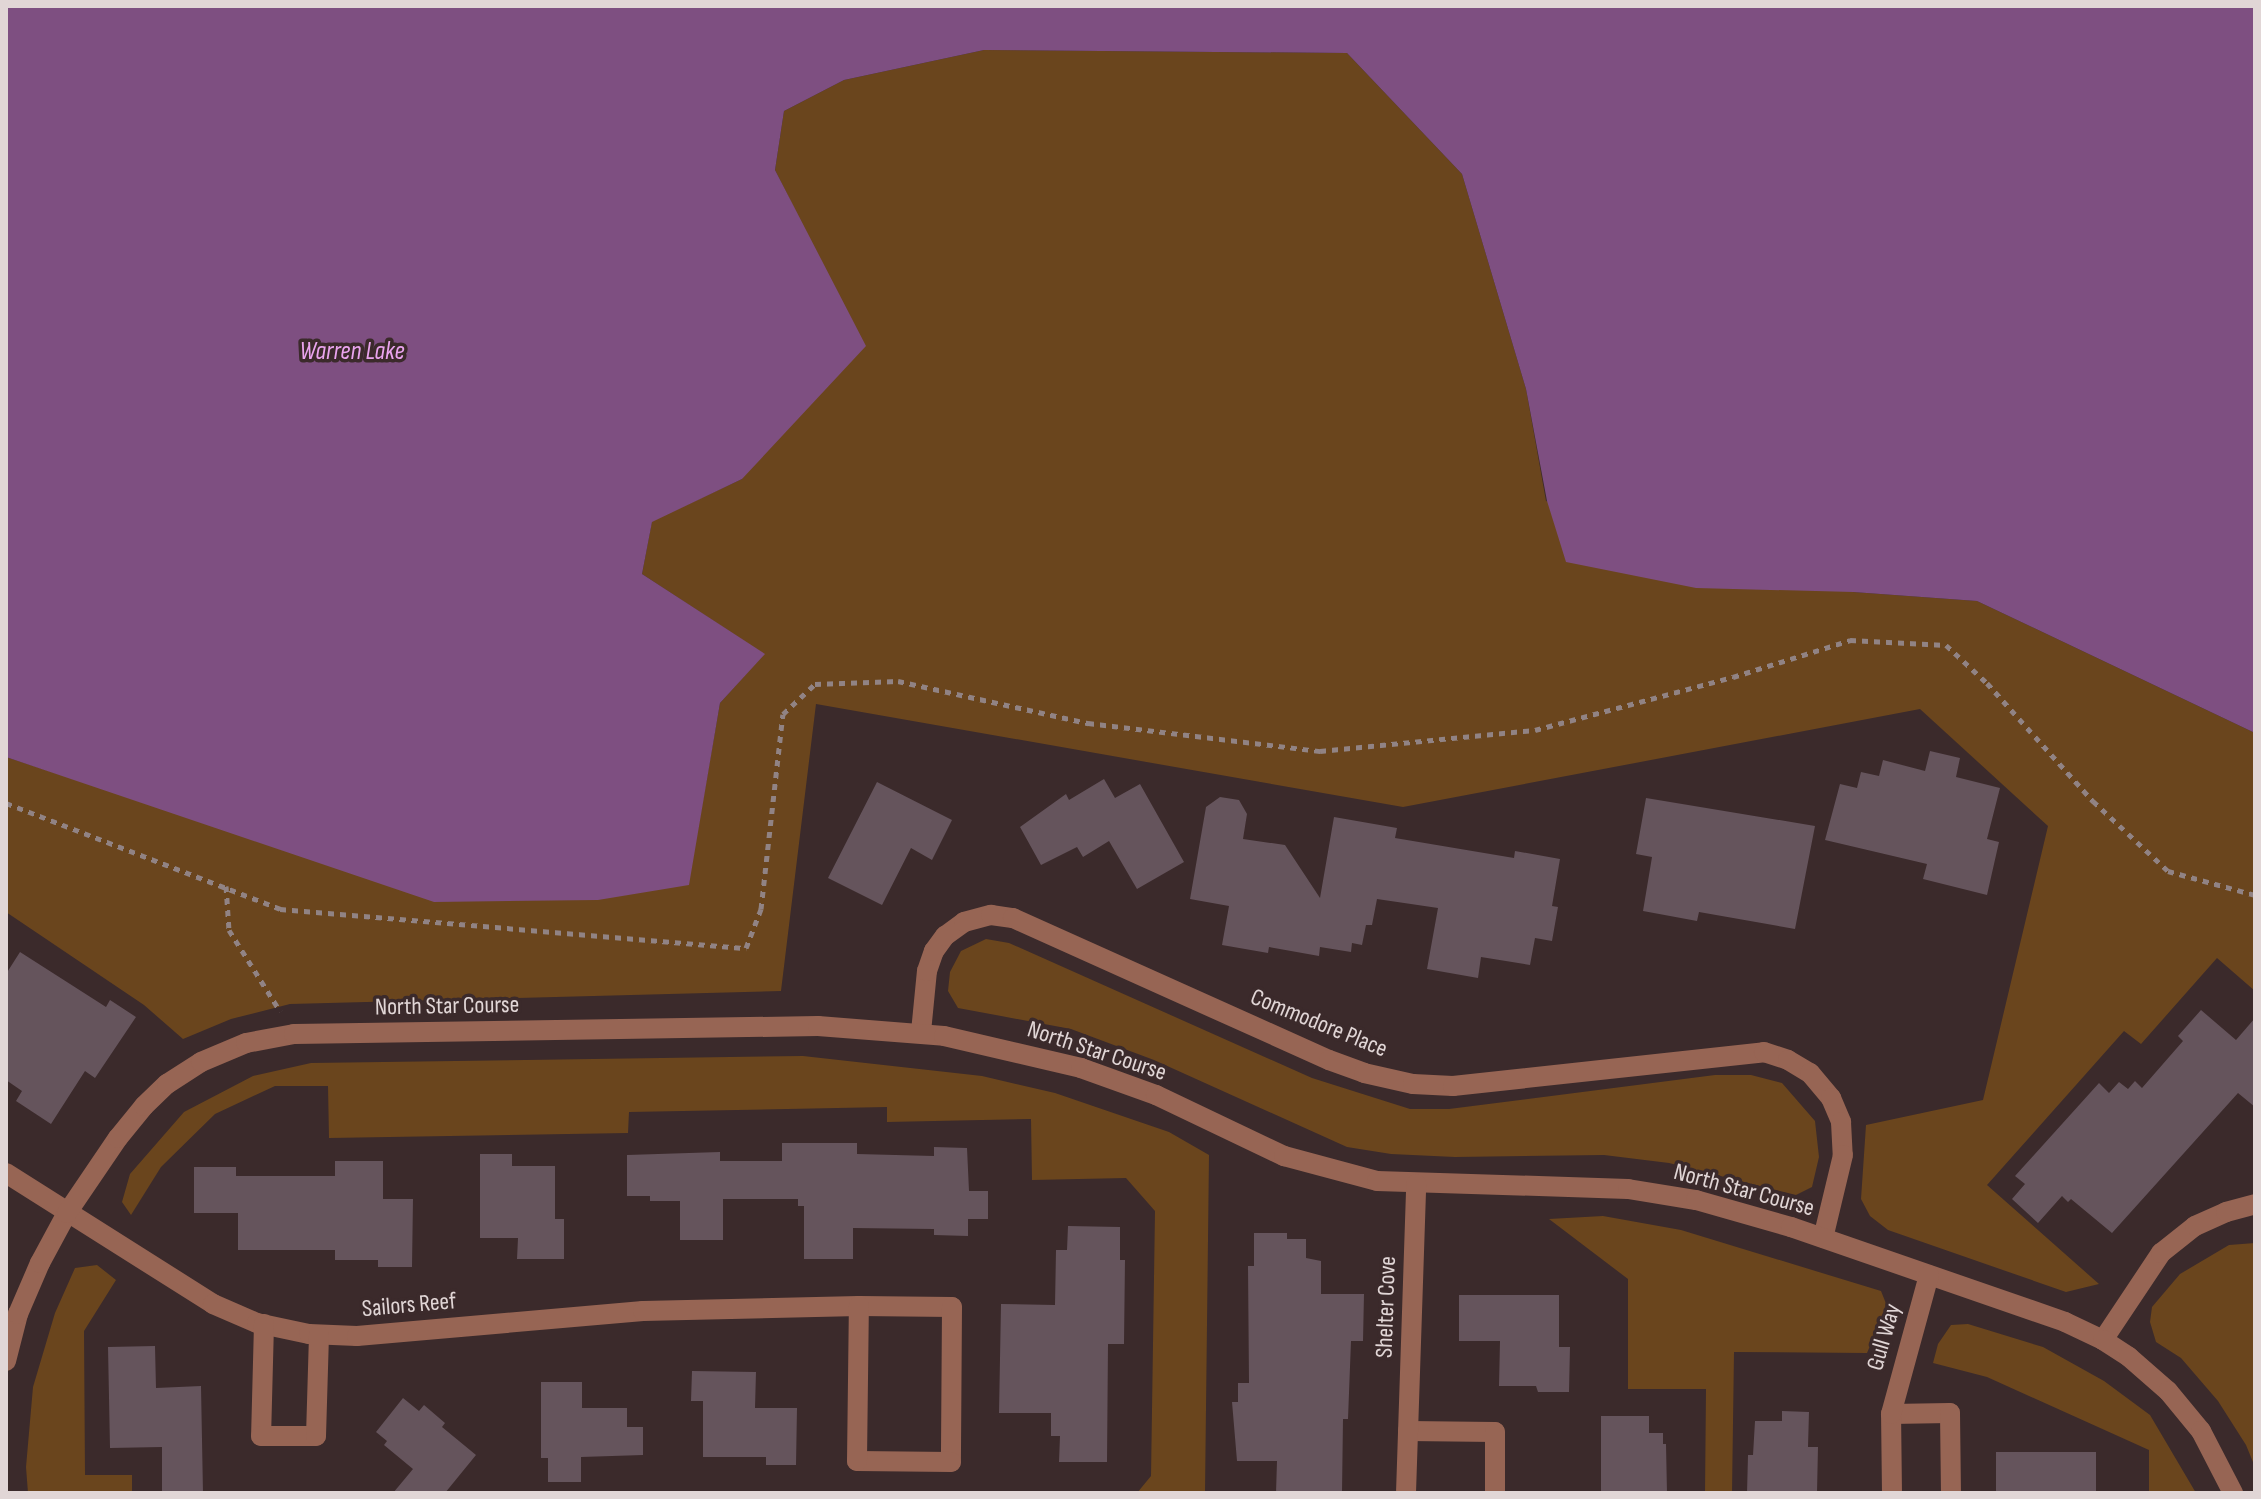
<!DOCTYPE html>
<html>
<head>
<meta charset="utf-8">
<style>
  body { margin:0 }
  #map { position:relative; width:2261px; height:1499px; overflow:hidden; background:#3b2a2b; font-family:"Sofia Sans Condensed",sans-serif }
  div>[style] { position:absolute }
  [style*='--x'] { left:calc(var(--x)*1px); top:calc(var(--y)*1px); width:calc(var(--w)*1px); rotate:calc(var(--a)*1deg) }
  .green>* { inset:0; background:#6a451d }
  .water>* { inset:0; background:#7e4f81 }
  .building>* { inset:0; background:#65545c }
  .path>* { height:5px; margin-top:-2.5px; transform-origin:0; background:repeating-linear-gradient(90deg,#918384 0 6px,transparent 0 12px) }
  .minor>* { height:20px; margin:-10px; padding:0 10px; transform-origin:10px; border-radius:10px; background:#976554 }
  span { translate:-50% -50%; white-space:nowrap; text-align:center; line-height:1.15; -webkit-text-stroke:7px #3b2a2b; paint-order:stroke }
  .street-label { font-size:24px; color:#e1d6d6 }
  .water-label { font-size:26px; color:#eaa4ee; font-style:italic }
  .frame { position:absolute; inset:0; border:8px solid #e1d6d6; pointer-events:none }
</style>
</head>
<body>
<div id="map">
  <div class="green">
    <i style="clip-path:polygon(984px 50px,1347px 53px,1462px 174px,1526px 389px,1546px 501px,1853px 592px,1977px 601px,2255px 733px,2255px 991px,2217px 958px,2141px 1044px,2124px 1031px,1987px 1185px,2099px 1284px,2066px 1292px,1888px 1230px,1870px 1216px,1861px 1199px,1866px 1125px,1983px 1100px,2048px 826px,1920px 709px,1403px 807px,816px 704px,781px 991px,290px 1004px,231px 1019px,183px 1039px,144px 1005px,6px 912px,6px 757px,202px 821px,688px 885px,720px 703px,764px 654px,642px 574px,652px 521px,742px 479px,811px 242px,775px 170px,784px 111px,844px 80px)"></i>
    <i style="clip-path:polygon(986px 939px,1009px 943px,1312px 1078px,1410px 1109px,1449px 1109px,1715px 1075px,1751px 1075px,1782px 1083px,1815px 1121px,1819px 1157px,1812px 1187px,1796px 1195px,1669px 1163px,1604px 1155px,1455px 1157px,1391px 1154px,1347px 1147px,1154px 1060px,1071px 1029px,958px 1008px,948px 991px,950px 972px,961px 951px)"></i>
    <i style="clip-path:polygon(803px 1056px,982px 1076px,1055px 1093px,1169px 1132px,1209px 1155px,1205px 1493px,1137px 1493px,1151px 1476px,1155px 1211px,1126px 1178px,1032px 1180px,1031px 1119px,887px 1122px,887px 1107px,629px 1112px,628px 1133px,329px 1138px,328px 1086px,275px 1086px,215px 1114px,161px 1167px,131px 1215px,122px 1202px,130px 1174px,184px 1112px,253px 1076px,311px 1063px)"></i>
    <i style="clip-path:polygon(1603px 1216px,1681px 1230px,1881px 1291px,1887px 1306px,1867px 1353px,1734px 1352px,1732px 1493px,1705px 1493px,1706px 1389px,1628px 1389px,1628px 1279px,1549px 1219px)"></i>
    <i style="clip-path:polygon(2255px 1243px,2255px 1467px,2246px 1445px,2218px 1401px,2181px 1358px,2156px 1342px,2150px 1322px,2152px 1307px,2180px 1274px,2229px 1245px)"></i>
    <i style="clip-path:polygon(97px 1265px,116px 1280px,84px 1331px,85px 1475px,132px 1475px,132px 1493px,28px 1493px,26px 1467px,33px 1387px,55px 1313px,75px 1268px)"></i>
    <i style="clip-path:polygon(1968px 1324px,2043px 1347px,2104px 1381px,2150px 1415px,2196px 1493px,2149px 1493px,2149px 1450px,1987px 1377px,1933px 1363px,1938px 1344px,1951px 1325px)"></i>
  </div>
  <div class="water">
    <i style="clip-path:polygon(6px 6px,2255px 6px,2255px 733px,1977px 601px,1853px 592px,1696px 588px,1566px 562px,1547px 501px,1526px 389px,1462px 174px,1347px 53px,984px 50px,844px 80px,784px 111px,775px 170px,866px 346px,742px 479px,652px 522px,642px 574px,765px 654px,720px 703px,689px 885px,598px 900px,434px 902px,6px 757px)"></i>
  </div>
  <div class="building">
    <i style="clip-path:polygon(1930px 751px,1960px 758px,1956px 777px,2000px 788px,1987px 839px,1999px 842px,1987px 895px,1923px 879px,1927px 864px,1825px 840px,1840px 784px,1857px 788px,1861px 772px,1879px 776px,1883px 760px,1925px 771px)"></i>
    <i style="clip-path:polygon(1104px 779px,1115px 798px,1140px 784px,1184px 862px,1137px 889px,1109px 841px,1083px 857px,1077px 847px,1041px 865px,1020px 827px,1066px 794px,1069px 800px)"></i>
    <i style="clip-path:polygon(877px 782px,952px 820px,932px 860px,911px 848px,882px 905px,828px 878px)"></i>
    <i style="clip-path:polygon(1220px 797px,1239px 800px,1247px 814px,1243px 839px,1285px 845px,1320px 898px,1334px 817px,1397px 828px,1395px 838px,1514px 858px,1515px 851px,1560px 859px,1552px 906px,1558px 907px,1552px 941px,1535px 938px,1530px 965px,1481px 957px,1478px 978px,1427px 969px,1438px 908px,1377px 899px,1372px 925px,1366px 925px,1362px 945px,1352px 943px,1351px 952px,1320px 947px,1319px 956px,1269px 947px,1268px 953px,1222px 945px,1229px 906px,1190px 899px,1206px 807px)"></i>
    <i style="clip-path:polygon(1646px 798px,1815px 826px,1795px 929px,1699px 912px,1697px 921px,1643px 911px,1652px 857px,1636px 854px)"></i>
    <i style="clip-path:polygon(20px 952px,106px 1007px,110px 1000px,136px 1017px,95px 1078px,85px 1071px,51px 1124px,16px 1101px,22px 1091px,6px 1080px,6px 974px)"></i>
    <i style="clip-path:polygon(2201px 1010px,2236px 1040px,2255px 1018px,2255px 1107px,2238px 1093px,2112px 1233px,2071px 1199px,2068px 1202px,2062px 1196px,2038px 1223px,2012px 1199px,2025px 1184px,2015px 1176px,2099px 1083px,2109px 1093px,2119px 1082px,2128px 1089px,2135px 1081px,2142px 1088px,2183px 1041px,2178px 1036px)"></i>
    <i style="clip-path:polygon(782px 1143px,857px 1143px,857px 1154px,934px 1156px,934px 1147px,967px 1148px,969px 1191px,988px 1191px,988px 1219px,968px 1219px,968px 1236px,934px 1235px,934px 1229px,853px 1228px,853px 1259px,804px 1259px,804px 1206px,798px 1206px,798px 1199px,723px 1199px,723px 1240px,680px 1240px,680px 1201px,650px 1201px,650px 1196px,627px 1196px,627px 1155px,720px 1152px,720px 1161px,782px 1161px)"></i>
    <i style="clip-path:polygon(480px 1154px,512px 1154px,512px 1166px,555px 1166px,555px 1219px,564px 1219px,564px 1259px,517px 1259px,518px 1238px,480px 1238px)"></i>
    <i style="clip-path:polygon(335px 1161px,383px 1161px,383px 1199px,413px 1199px,412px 1267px,378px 1267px,378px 1260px,335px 1260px,335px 1250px,238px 1250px,238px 1213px,194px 1213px,194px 1167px,236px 1167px,236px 1176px,335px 1176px)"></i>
    <i style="clip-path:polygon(1068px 1226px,1120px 1227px,1120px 1260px,1125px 1260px,1124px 1344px,1108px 1344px,1107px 1462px,1059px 1462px,1060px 1436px,1051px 1436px,1051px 1413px,999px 1413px,1001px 1304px,1055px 1305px,1056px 1250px,1067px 1250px)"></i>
    <i style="clip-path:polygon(1254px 1233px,1287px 1233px,1287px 1239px,1306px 1239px,1306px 1258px,1321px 1261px,1321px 1294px,1364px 1294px,1363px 1341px,1351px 1341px,1348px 1419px,1343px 1419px,1342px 1493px,1276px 1493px,1277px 1461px,1237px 1461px,1232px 1402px,1238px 1402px,1238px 1383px,1249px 1383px,1248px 1266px,1254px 1266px)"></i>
    <i style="clip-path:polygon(1459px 1295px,1559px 1295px,1559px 1347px,1570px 1347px,1569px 1392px,1538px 1392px,1536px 1386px,1499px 1386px,1500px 1341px,1459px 1341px)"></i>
    <i style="clip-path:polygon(155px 1346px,156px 1388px,201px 1386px,203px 1493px,162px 1493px,162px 1447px,110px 1448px,108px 1347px)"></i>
    <i style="clip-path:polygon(692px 1371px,756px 1372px,755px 1408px,797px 1408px,796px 1465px,766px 1465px,766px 1457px,703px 1457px,703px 1401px,691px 1401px)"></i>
    <i style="clip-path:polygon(541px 1382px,582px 1382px,582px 1408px,627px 1408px,627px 1427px,643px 1427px,643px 1455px,581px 1457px,581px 1482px,548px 1482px,548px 1458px,541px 1458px)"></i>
    <i style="clip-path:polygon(403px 1398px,419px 1411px,424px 1405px,445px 1423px,442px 1427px,476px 1455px,445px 1493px,393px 1493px,413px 1469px,384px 1445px,387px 1441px,376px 1432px)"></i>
    <i style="clip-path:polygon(1782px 1411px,1809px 1412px,1808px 1447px,1818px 1447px,1817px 1493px,1747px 1493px,1748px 1455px,1753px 1455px,1755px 1421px,1782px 1421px)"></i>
    <i style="clip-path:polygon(1601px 1416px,1649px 1416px,1649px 1433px,1663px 1433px,1663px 1444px,1666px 1444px,1667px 1493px,1601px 1493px)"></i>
    <i style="clip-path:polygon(1996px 1452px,2096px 1452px,2096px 1493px,1996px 1493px)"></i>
  </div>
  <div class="path">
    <i style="--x:6;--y:803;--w:294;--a:21.1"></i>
    <i style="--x:280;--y:909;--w:468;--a:4.8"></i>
    <i style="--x:746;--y:948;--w:42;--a:-69"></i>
    <i style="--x:761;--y:909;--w:196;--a:-83.6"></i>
    <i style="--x:783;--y:714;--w:44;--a:-43.2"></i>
    <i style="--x:815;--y:684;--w:83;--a:-2.1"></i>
    <i style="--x:898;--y:681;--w:195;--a:12.5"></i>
    <i style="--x:1088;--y:723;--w:234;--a:6.9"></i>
    <i style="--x:1320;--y:751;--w:216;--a:-5.6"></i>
    <i style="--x:1535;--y:730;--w:205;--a:-15"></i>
    <i style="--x:1733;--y:677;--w:123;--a:-17.5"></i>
    <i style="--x:1850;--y:640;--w:96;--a:3"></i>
    <i style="--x:1946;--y:645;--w:56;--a:42.8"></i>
    <i style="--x:1987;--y:683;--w:159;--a:48.1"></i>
    <i style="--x:2093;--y:801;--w:103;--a:43"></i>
    <i style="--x:2168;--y:871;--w:90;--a:15.4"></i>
    <i style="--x:226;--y:886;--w:44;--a:86.1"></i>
    <i style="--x:229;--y:930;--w:96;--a:57.8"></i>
  </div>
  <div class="minor">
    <i style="--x:921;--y:1032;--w:61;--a:-84.4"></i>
    <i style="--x:927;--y:971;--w:21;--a:-71"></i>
    <i style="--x:934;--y:951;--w:19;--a:-54"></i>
    <i style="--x:945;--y:936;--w:24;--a:-36"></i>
    <i style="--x:964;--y:922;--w:28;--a:-15"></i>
    <i style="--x:991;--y:915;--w:22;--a:8"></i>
    <i style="--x:1013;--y:918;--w:346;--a:24.2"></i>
    <i style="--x:1329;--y:1060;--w:37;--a:20"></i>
    <i style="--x:1364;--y:1073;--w:50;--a:12.7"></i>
    <i style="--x:1413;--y:1084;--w:40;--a:2.9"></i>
    <i style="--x:1453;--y:1086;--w:313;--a:-6.2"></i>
    <i style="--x:1764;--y:1052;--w:25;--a:18"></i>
    <i style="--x:1788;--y:1060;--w:26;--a:31"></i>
    <i style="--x:1810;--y:1073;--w:33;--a:50"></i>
    <i style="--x:1831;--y:1098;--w:26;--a:67"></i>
    <i style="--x:1841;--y:1122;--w:33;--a:87"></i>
    <i style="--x:1843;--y:1155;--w:85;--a:103.5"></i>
    <i style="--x:6;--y:1173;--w:245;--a:32.3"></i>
    <i style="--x:213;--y:1304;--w:48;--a:23.4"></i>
    <i style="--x:257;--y:1323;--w:53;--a:11.9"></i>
    <i style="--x:309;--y:1334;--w:48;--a:2.4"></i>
    <i style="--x:357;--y:1336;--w:287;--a:-5"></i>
    <i style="--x:643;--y:1311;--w:216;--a:-1.3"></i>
    <i style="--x:859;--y:1306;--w:93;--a:0.6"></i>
    <i style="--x:952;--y:1307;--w:155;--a:90.4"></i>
    <i style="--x:951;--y:1462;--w:94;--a:-179.4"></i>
    <i style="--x:857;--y:1461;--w:155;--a:-89.3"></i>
    <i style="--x:264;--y:1324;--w:112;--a:91.5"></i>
    <i style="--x:261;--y:1436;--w:55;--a:0"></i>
    <i style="--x:316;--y:1436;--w:101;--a:-88.3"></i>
    <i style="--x:2103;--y:1340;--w:105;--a:-56.3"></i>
    <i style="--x:2161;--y:1253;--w:43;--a:-38.5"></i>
    <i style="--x:2195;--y:1226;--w:34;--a:-24"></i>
    <i style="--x:2226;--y:1212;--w:30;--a:-15"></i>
    <i style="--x:6;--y:1361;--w:49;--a:-75.7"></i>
    <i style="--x:18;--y:1314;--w:56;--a:-66.7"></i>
    <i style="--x:40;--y:1263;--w:57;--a:-61.6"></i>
    <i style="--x:67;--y:1213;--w:91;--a:-55.8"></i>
    <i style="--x:118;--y:1138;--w:41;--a:-50.9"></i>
    <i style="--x:144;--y:1106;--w:32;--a:-44"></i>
    <i style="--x:167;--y:1084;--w:40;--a:-32.9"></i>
    <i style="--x:201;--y:1062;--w:49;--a:-22.9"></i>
    <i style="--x:246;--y:1043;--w:49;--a:-10.6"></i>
    <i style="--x:294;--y:1034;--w:524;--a:-0.87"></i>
    <i style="--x:818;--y:1026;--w:126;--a:4.5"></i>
    <i style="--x:944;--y:1036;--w:141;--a:13.1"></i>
    <i style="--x:1081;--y:1068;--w:80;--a:19.8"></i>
    <i style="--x:1156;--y:1095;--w:142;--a:25.5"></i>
    <i style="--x:1284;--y:1156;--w:96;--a:15"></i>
    <i style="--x:1377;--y:1181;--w:251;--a:1.8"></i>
    <i style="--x:1628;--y:1189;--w:69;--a:9.2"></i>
    <i style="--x:1696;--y:1200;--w:99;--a:15.9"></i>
    <i style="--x:1791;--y:1227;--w:290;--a:19.1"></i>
    <i style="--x:2065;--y:1322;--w:42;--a:25.3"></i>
    <i style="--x:2103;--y:1340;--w:31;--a:33"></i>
    <i style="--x:2129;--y:1357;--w:52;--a:41.1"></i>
    <i style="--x:2168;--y:1391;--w:52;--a:50.5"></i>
    <i style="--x:2201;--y:1431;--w:70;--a:62.7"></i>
    <i style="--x:1891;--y:1414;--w:59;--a:-1"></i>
    <i style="--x:1950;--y:1413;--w:80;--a:89.3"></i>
    <i style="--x:1408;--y:1431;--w:87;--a:0.7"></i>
    <i style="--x:1495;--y:1432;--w:61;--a:90"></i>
    <i style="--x:1406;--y:1493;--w:309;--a:-88.1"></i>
    <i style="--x:1892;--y:1493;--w:79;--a:-90.7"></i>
    <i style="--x:1891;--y:1414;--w:144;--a:-74.7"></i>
  </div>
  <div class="street-label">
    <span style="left:447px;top:1006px;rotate:-1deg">North Star Course</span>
    <span style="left:1319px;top:1023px;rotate:22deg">Commodore Place</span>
    <span style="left:1097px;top:1051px;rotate:18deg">North Star Course</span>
    <span style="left:1744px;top:1190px;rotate:15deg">North Star Course</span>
    <span style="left:409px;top:1305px;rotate:-5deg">Sailors Reef</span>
    <span style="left:1386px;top:1307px;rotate:-88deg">Shelter Cove</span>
    <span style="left:1884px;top:1337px;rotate:-74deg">Gull Way</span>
  </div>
  <div class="water-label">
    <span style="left:352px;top:352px">Warren Lake</span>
  </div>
  <div class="frame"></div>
</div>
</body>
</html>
